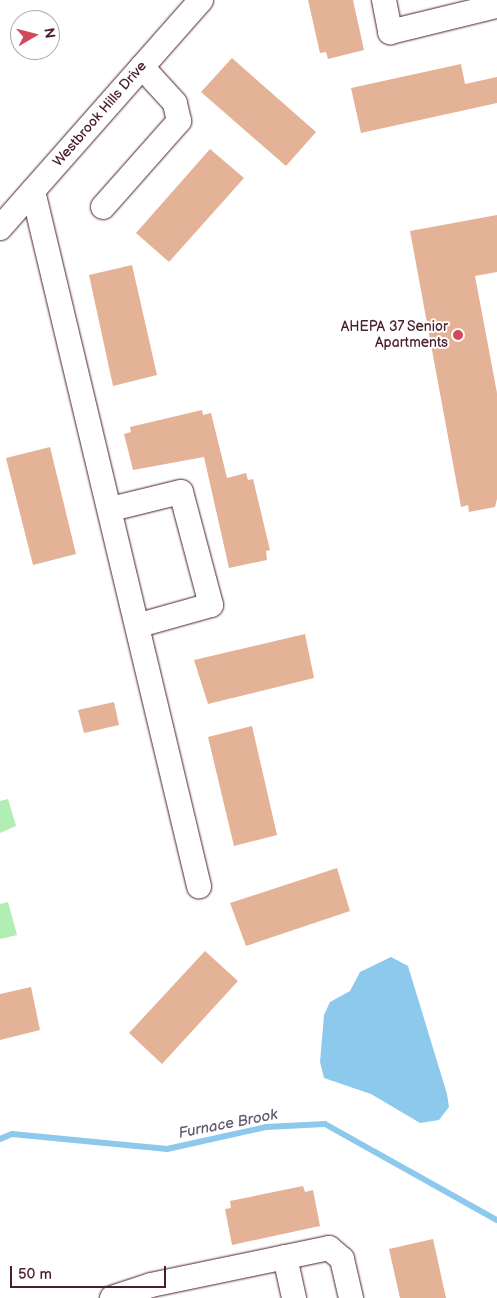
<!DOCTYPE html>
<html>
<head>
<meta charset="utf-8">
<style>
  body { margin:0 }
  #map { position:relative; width:497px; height:1298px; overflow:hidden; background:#fff; font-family:"Balsamiq Sans",sans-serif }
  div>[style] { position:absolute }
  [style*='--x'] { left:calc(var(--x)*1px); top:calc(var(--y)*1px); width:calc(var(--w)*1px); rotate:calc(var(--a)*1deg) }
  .green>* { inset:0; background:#b0eeb4 }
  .water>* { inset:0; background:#8cc9ec }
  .stream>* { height:6px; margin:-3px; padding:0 3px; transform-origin:3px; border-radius:3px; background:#8cc9ec }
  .building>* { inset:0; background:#e4b296 }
  .roads { filter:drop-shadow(0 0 1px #4a1f2b) drop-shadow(0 0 1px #4a1f2b) }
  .minor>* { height:24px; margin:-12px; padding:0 12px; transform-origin:12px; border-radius:12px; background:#fff }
  .dots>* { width:14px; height:14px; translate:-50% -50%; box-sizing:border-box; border:2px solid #fff; border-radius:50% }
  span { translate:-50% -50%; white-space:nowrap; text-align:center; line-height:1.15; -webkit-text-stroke:4px #fff; paint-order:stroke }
  .street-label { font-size:14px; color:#4a1f2b }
  .poi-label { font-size:14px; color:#4a1f2b }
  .right { translate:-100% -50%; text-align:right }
  .water-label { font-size:15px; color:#615a6f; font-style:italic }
  .north { position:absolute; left:10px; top:10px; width:50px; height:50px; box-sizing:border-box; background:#fff; border:1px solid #b7a5aa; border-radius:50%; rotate:82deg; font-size:14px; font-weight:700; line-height:20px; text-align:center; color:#4a1f2b }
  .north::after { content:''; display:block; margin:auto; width:18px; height:22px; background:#d1495b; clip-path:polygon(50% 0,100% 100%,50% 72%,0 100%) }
  .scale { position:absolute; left:10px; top:1266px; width:156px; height:22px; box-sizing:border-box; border:2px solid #4a1f2b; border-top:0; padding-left:6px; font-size:15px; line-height:18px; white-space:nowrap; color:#4a1f2b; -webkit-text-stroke:4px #fff; paint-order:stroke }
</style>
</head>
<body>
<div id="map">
  <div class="green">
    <i style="clip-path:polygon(8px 799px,16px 826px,0 833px,0 801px)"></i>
    <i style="clip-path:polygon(8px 902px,17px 935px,0 939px,0 904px)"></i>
  </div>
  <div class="water">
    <i style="clip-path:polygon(391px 957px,408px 966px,447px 1094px,449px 1107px,439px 1120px,420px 1123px,371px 1094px,324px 1078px,320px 1062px,324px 1015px,330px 1002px,350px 991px,360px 972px)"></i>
  </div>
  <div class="stream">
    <i style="--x:0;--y:1139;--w:13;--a:-23"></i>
    <i style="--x:12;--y:1134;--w:156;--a:5.5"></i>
    <i style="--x:167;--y:1149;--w:101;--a:-12.5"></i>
    <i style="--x:266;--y:1127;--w:59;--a:-2.9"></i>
    <i style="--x:325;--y:1124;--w:197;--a:29.2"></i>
  </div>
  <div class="building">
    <i style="clip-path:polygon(308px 0,353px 0,364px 50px,328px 59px,326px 52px,320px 53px)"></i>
    <i style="clip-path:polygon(232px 58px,316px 132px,286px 166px,201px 92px)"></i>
    <i style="clip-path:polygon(461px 64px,465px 84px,497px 77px,497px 103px,361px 133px,351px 88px)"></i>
    <i style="clip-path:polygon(210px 149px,244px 178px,169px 262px,136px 233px)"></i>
    <i style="clip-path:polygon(497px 215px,497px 272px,475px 276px,497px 393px,497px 499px,495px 507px,469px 512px,468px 505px,461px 507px,410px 231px)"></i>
    <i style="clip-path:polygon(132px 265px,157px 375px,113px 386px,89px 275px)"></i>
    <i style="clip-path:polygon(202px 410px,203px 415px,211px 413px,227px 478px,246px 473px,248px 480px,253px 479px,270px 550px,266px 551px,267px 560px,229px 568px,204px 457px,133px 470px,124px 434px,131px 432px,130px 427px)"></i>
    <i style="clip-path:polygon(50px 447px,76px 554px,33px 565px,6px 458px)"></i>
    <i style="clip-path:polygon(305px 634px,314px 678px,208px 704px,194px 660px)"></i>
    <i style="clip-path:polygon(114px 702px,119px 725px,84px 733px,78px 710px)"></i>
    <i style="clip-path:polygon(252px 726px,277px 835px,234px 846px,208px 737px)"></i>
    <i style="clip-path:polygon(337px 868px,350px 911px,246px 946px,230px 903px)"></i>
    <i style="clip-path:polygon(205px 951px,238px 981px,162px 1064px,129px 1033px)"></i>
    <i style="clip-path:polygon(31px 987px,40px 1030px,0 1040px,0 994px)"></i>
    <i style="clip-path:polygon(303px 1186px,305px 1192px,313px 1190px,320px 1226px,232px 1245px,225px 1209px,231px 1208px,230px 1201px)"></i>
    <i style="clip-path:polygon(433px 1239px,446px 1298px,400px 1298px,389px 1249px)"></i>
  </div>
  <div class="roads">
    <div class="minor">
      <i style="--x:384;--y:0;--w:33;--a:79"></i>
      <i style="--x:390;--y:32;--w:110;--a:-13.7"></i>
      <i style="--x:33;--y:191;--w:715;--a:76.57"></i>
      <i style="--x:103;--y:207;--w:115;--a:-48.5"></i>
      <i style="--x:179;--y:121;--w:18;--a:-103"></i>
      <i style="--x:175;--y:103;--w:49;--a:-132.5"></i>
      <i style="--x:0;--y:228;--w:304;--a:-48.6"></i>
      <i style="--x:111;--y:509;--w:72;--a:-13.7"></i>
      <i style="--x:181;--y:492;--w:117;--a:75.1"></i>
      <i style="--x:211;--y:605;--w:74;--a:164.3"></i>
      <i style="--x:285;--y:1257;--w:42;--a:77.6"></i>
      <i style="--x:112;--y:1298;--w:41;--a:-18.4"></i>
      <i style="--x:151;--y:1285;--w:182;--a:-11.7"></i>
      <i style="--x:329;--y:1248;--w:17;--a:40"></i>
      <i style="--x:342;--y:1259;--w:40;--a:77"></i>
    </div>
  </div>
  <div class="dots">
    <i style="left:458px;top:335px;background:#d1495b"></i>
  </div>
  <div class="street-label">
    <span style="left:100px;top:114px;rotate:-49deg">Westbrook Hills Drive</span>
  </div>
  <div class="poi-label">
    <span class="right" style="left:448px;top:335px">AHEPA 37 Senior<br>Apartments</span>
  </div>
  <div class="water-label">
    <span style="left:228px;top:1124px;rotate:-11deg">Furnace Brook</span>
  </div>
  <div class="north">N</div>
  <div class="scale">50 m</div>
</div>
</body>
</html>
